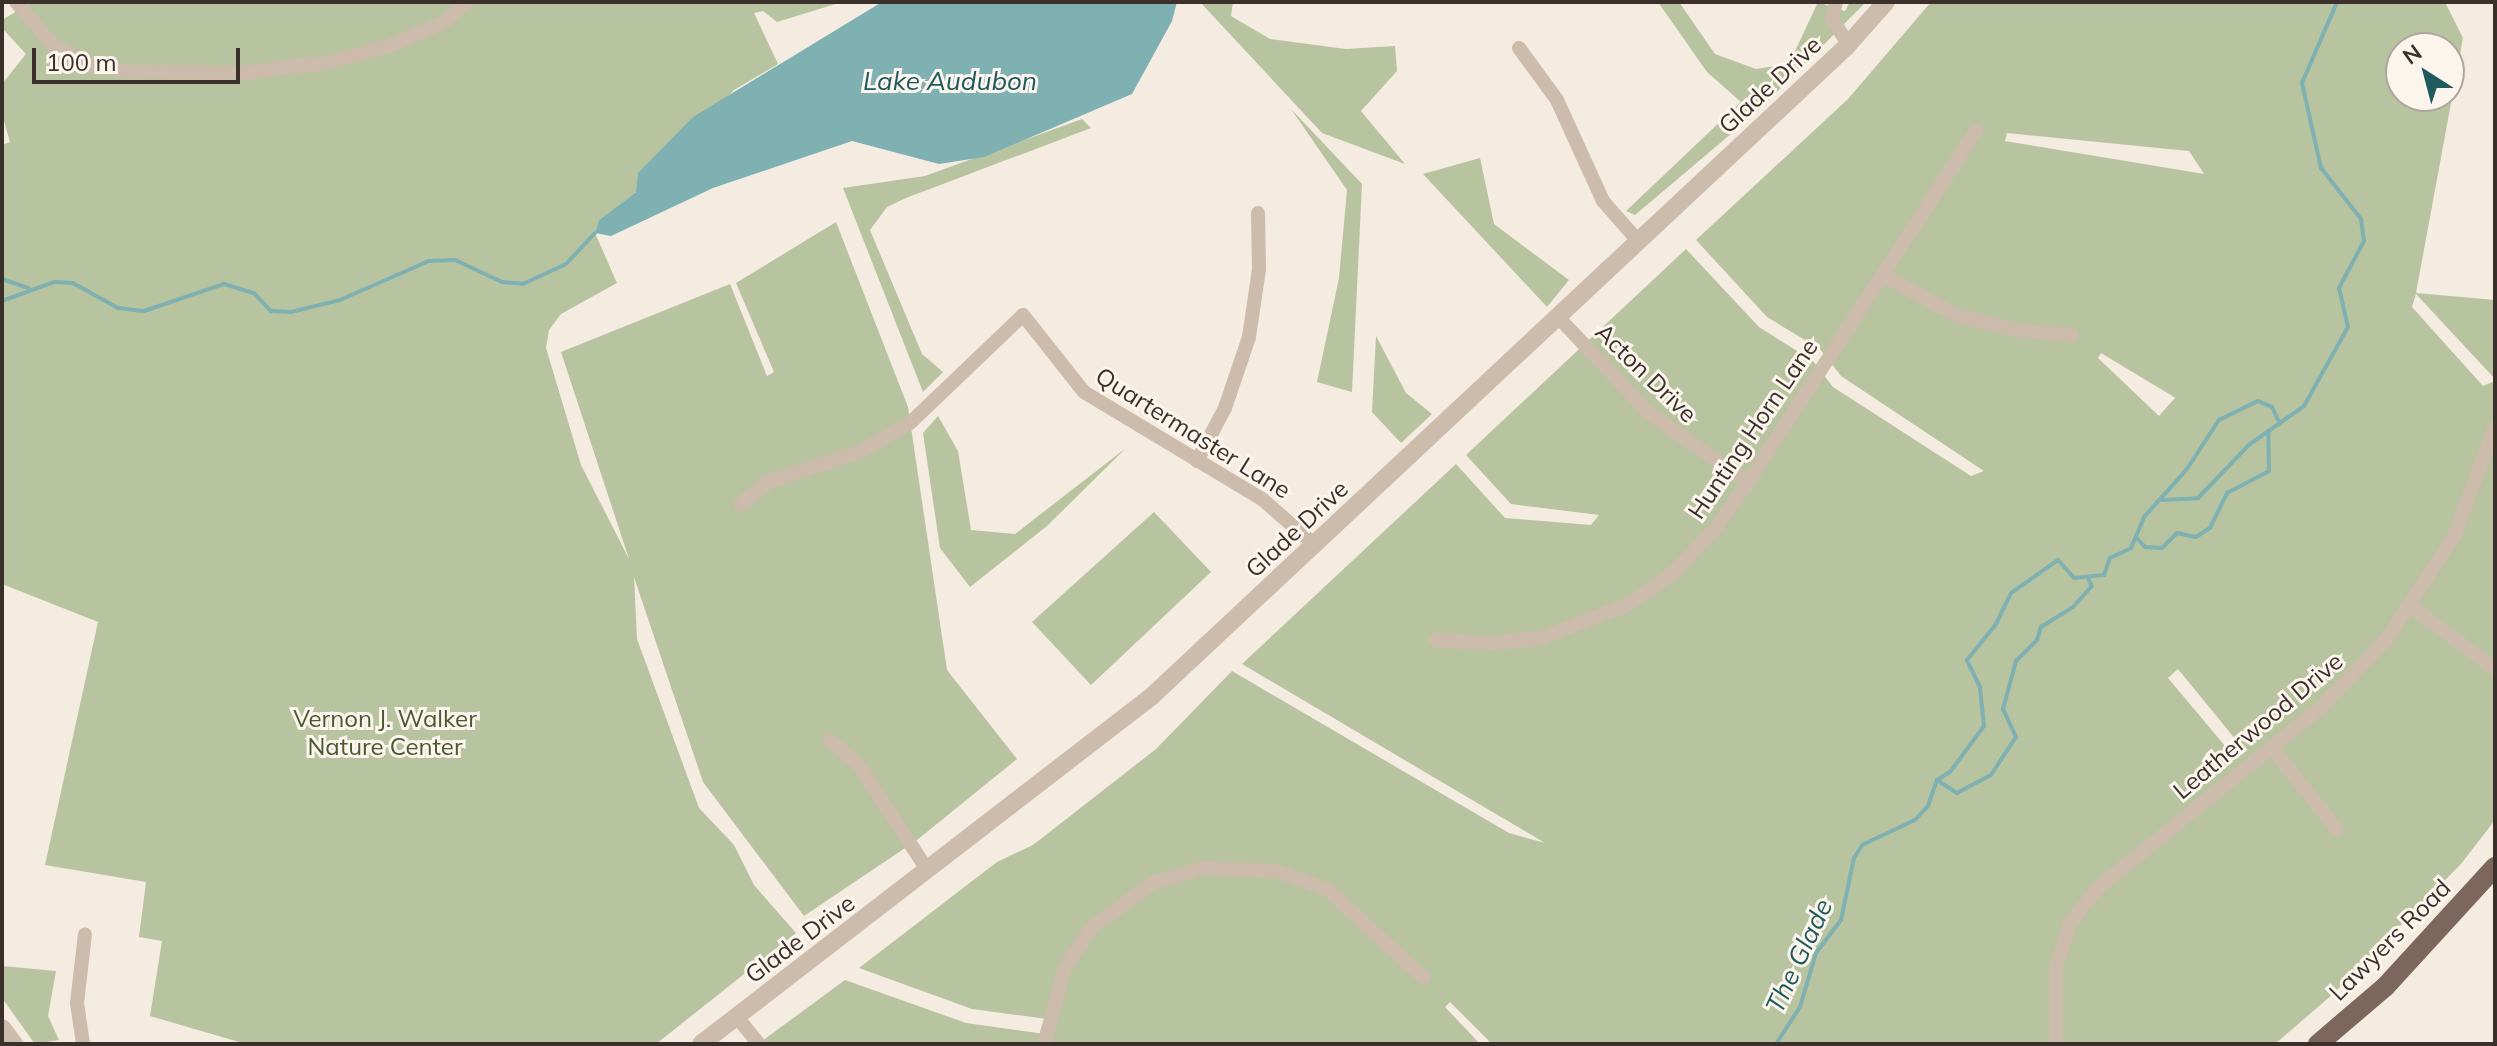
<!DOCTYPE html>
<html>
<head>
<meta charset="utf-8">
<style>
  body { margin:0 }
  #map { position:relative; width:2497px; height:1046px; overflow:hidden; background:#f4ebe1; font-family:Mulish,sans-serif }
  div>[style] { position:absolute }
  [style*='--x'] { left:calc(var(--x)*1px); top:calc(var(--y)*1px); width:calc(var(--w)*1px); rotate:calc(var(--a)*1deg) }
  .green>* { inset:0; background:#b8c4a0 }
  .water>* { inset:0; background:#7fb0b2 }
  .stream>* { height:4px; margin:-2px; padding:0 2px; transform-origin:2px; border-radius:2px; background:#7fb0b2 }
  .minor>* { height:14px; margin:-7px; padding:0 7px; transform-origin:7px; border-radius:7px; background:#cdbbac }
  .tertiary>* { height:18px; margin:-9px; padding:0 9px; transform-origin:9px; border-radius:9px; background:#cdbbac }
  .primary>* { height:20px; margin:-10px; padding:0 10px; transform-origin:10px; border-radius:10px; background:#7d675c }
  span { translate:-50% -50%; white-space:nowrap; text-align:center; line-height:1.15; -webkit-text-stroke:6px #fbf5ee; paint-order:stroke }
  .street-label { font-size:24px; color:#3b302b }
  .park-label { font-size:24px; color:#4a5a2e }
  .water-label { font-size:26px; color:#1f5a5e; font-style:italic }
  .frame { position:absolute; inset:0; border:4px solid #3b302b; pointer-events:none }
  .north { position:absolute; left:2385px; top:32px; width:80px; height:80px; box-sizing:border-box; background:#fbf5ee; border:2px solid #aea6a0; border-radius:50%; rotate:324deg; font-size:22px; font-weight:700; line-height:32px; text-align:center; color:#3b302b }
  .north::after { content:''; display:block; margin:auto; width:28px; height:36px; background:#1f5a5e; clip-path:polygon(50% 0,100% 100%,50% 72%,0 100%) }
  .scale { position:absolute; left:32px; top:48px; width:208px; height:36px; box-sizing:border-box; border:4px solid #3b302b; border-top:0; padding-left:10px; font-size:24px; line-height:28px; white-space:nowrap; color:#3b302b; -webkit-text-stroke:6px #fbf5ee; paint-order:stroke }
</style>
</head>
<body>
<div id="map">
  <div class="green">
    <i style="clip-path:polygon(32px 2px,842px 2px,777px 22px,763px 11px,754px 13px,778px 64px,734px 90px,636px 192px,599px 220px,595px 233px,617px 283px,561px 314px,549px 330px,546px 348px,581px 465px,629px 559px,561px 352px,730px 284px,767px 376px,774px 372px,736px 283px,836px 222px,908px 407px,947px 670px,1017px 759px,917px 840px,804px 916px,703px 782px,634px 577px,637px 639px,699px 808px,734px 845px,754px 885px,796px 933px,656px 1044px,246px 1044px,150px 1016px,162px 941px,139px 937px,146px 882px,45px 865px,98px 622px,2px 584px,2px 145px,10px 142px,2px 114px,2px 84px,26px 54px,2px 28px,2px 20px)"></i>
    <i style="clip-path:polygon(1200px 2px,1233px 2px,1231px 16px,1270px 39px,1346px 49px,1395px 46px,1397px 71px,1361px 111px,1405px 164px,1322px 133px)"></i>
    <i style="clip-path:polygon(1658px 2px,1679px 2px,1715px 54px,1756px 69px,1789px 64px,1818px 2px,1845px 11px,1850px 2px,1866px 2px,1758px 111px,1635px 215px,1626px 211px,1741px 102px,1707px 72px)"></i>
    <i style="clip-path:polygon(evenodd,1931px 2px,2445px 2px,2463px 38px,2416px 293px,2495px 300px,2495px 379px,2416px 294px,2412px 307px,2483px 386px,2495px 381px,2495px 820px,2461px 864px,2333px 994px,2275px 1044px,1492px 1044px,1450px 1002px,1445px 1007px,1480px 1044px,758px 1044px,845px 980px,966px 1023px,1045px 1034px,1047px 1019px,972px 1009px,859px 968px,997px 862px,1033px 845px,1156px 749px,1232px 671px,1509px 833px,1545px 843px,1242px 664px,1456px 464px,1505px 518px,1591px 525px,1599px 515px,1511px 504px,1466px 455px,1686px 249px,1759px 327px,1813px 361px,1833px 387px,1971px 476px,1984px 471px,1841px 376px,1820px 349px,1767px 317px,1696px 240px,1848px 99px,1931px 2px,2401px 48px,2449px 48px,2449px 96px,2401px 96px,2401px 48px,1931px 2px,2007px 133px,2189px 151px,2204px 174px,2005px 141px,2007px 133px,1931px 2px,2101px 353px,2174px 397px,2175px 398px,2159px 416px,2098px 358px,2101px 353px,1931px 2px,2178px 669px,2245px 751px,2236px 759px,2168px 678px,2178px 669px)"></i>
    <i style="clip-path:polygon(1291px 109px,1362px 184px,1352px 392px,1317px 382px,1339px 278px,1347px 190px)"></i>
    <i style="clip-path:polygon(1082px 119px,1091px 128px,906px 198px,887px 207px,870px 230px,922px 354px,943px 372px,923px 392px,843px 188px,925px 176px)"></i>
    <i style="clip-path:polygon(1480px 158px,1494px 224px,1569px 280px,1547px 307px,1423px 174px)"></i>
    <i style="clip-path:polygon(1376px 336px,1406px 393px,1432px 414px,1401px 443px,1372px 412px)"></i>
    <i style="clip-path:polygon(938px 416px,958px 451px,971px 530px,1015px 534px,1126px 448px,1047px 526px,970px 587px,940px 548px,923px 433px)"></i>
    <i style="clip-path:polygon(1154px 512px,1211px 572px,1091px 685px,1032px 622px)"></i>
    <i style="clip-path:polygon(2px 966px,56px 971px,48px 1016px,59px 1040px,35px 1044px,2px 998px)"></i>
  </div>
  <div class="water">
    <i style="clip-path:polygon(882px 2px,1177px 2px,1172px 21px,1132px 94px,984px 157px,939px 164px,852px 141px,713px 188px,611px 236px,595px 233px,599px 220px,636px 192px,638px 173px,693px 117px)"></i>
  </div>
  <div class="stream">
    <i style="--x:2;--y:279;--w:28;--a:19"></i>
    <i style="--x:2;--y:301;--w:55;--a:-20.1"></i>
    <i style="--x:54;--y:282;--w:19;--a:3"></i>
    <i style="--x:73;--y:283;--w:51;--a:29.1"></i>
    <i style="--x:118;--y:308;--w:26;--a:7"></i>
    <i style="--x:144;--y:311;--w:84;--a:-18.6"></i>
    <i style="--x:224;--y:284;--w:31;--a:17"></i>
    <i style="--x:254;--y:293;--w:25;--a:47"></i>
    <i style="--x:271;--y:311;--w:20;--a:3"></i>
    <i style="--x:291;--y:312;--w:50;--a:-13.8"></i>
    <i style="--x:340;--y:300;--w:97;--a:-23.7"></i>
    <i style="--x:429;--y:261;--w:26;--a:-2"></i>
    <i style="--x:455;--y:260;--w:52;--a:25.1"></i>
    <i style="--x:502;--y:282;--w:21;--a:5"></i>
    <i style="--x:523;--y:284;--w:47;--a:-24.9"></i>
    <i style="--x:566;--y:264;--w:42;--a:-46.9"></i>
    <i style="--x:2163;--y:500;--w:35;--a:-3"></i>
    <i style="--x:2198;--y:498;--w:75;--a:-46.1"></i>
    <i style="--x:2250;--y:444;--w:66;--a:-35.1"></i>
    <i style="--x:2304;--y:406;--w:90;--a:-60.9"></i>
    <i style="--x:2348;--y:327;--w:40;--a:-103"></i>
    <i style="--x:2339;--y:288;--w:53;--a:-62"></i>
    <i style="--x:2364;--y:241;--w:22;--a:-98"></i>
    <i style="--x:2361;--y:219;--w:65;--a:-128.1"></i>
    <i style="--x:2321;--y:168;--w:87;--a:-102.6"></i>
    <i style="--x:2302;--y:83;--w:88;--a:-66.6"></i>
    <i style="--x:2136;--y:537;--w:13;--a:48"></i>
    <i style="--x:2145;--y:547;--w:17;--a:3"></i>
    <i style="--x:2162;--y:548;--w:21;--a:-45"></i>
    <i style="--x:2177;--y:533;--w:19;--a:12"></i>
    <i style="--x:2196;--y:537;--w:17;--a:-33"></i>
    <i style="--x:2210;--y:528;--w:39;--a:-64"></i>
    <i style="--x:2227;--y:493;--w:47;--a:-27.6"></i>
    <i style="--x:2269;--y:471;--w:39;--a:-91"></i>
    <i style="--x:1937;--y:780;--w:24;--a:33"></i>
    <i style="--x:1957;--y:793;--w:38;--a:-28"></i>
    <i style="--x:1991;--y:775;--w:45;--a:-56.7"></i>
    <i style="--x:2016;--y:737;--w:31;--a:-115"></i>
    <i style="--x:2003;--y:709;--w:50;--a:-74.8"></i>
    <i style="--x:2016;--y:661;--w:30;--a:-45"></i>
    <i style="--x:2037;--y:640;--w:14;--a:-73"></i>
    <i style="--x:2041;--y:627;--w:38;--a:-32"></i>
    <i style="--x:2073;--y:607;--w:28;--a:-48"></i>
    <i style="--x:2092;--y:586;--w:9;--a:-117"></i>
    <i style="--x:1776;--y:1044;--w:44;--a:-57"></i>
    <i style="--x:1800;--y:1007;--w:56;--a:-73.5"></i>
    <i style="--x:1816;--y:953;--w:41;--a:-52.9"></i>
    <i style="--x:1841;--y:920;--w:63;--a:-78.2"></i>
    <i style="--x:1854;--y:858;--w:15;--a:-58"></i>
    <i style="--x:1862;--y:845;--w:59;--a:-25.3"></i>
    <i style="--x:1915;--y:820;--w:19;--a:-47"></i>
    <i style="--x:1928;--y:806;--w:28;--a:-71"></i>
    <i style="--x:1937;--y:780;--w:15;--a:-32"></i>
    <i style="--x:1950;--y:772;--w:57;--a:-53.5"></i>
    <i style="--x:1984;--y:726;--w:39;--a:-96"></i>
    <i style="--x:1980;--y:687;--w:30;--a:-116"></i>
    <i style="--x:1967;--y:660;--w:46;--a:-51.1"></i>
    <i style="--x:1996;--y:624;--w:34;--a:-64"></i>
    <i style="--x:2011;--y:593;--w:57;--a:-35.1"></i>
    <i style="--x:2058;--y:560;--w:24;--a:48"></i>
    <i style="--x:2074;--y:578;--w:30;--a:-6"></i>
    <i style="--x:2104;--y:575;--w:18;--a:-71"></i>
    <i style="--x:2110;--y:558;--w:23;--a:-25"></i>
    <i style="--x:2131;--y:548;--w:34;--a:-67"></i>
    <i style="--x:2144;--y:517;--w:64;--a:-48.1"></i>
    <i style="--x:2187;--y:469;--w:59;--a:-56.9"></i>
    <i style="--x:2219;--y:420;--w:43;--a:-26"></i>
    <i style="--x:2258;--y:401;--w:15;--a:23"></i>
    <i style="--x:2272;--y:407;--w:19;--a:65"></i>
  </div>
  <div class="minor">
    <i style="--x:16;--y:2;--w:55;--a:49.4"></i>
    <i style="--x:52;--y:44;--w:47;--a:28.2"></i>
    <i style="--x:93;--y:66;--w:39;--a:9"></i>
    <i style="--x:132;--y:72;--w:111;--a:0.5"></i>
    <i style="--x:243;--y:73;--w:88;--a:-7.2"></i>
    <i style="--x:330;--y:62;--w:61;--a:-15.2"></i>
    <i style="--x:389;--y:46;--w:60;--a:-23.6"></i>
    <i style="--x:444;--y:22;--w:30;--a:-41"></i>
    <i style="--x:1836;--y:2;--w:17;--a:103"></i>
    <i style="--x:1832;--y:19;--w:30;--a:57"></i>
    <i style="--x:1519;--y:48;--w:64;--a:53.8"></i>
    <i style="--x:1557;--y:100;--w:111;--a:65.5"></i>
    <i style="--x:1603;--y:201;--w:55;--a:48.7"></i>
    <i style="--x:1882;--y:275;--w:86;--a:28.3"></i>
    <i style="--x:1958;--y:316;--w:59;--a:13.8"></i>
    <i style="--x:2015;--y:330;--w:57;--a:5"></i>
    <i style="--x:1558;--y:317;--w:132;--a:46.5"></i>
    <i style="--x:1649;--y:413;--w:121;--a:34.9"></i>
    <i style="--x:1197;--y:461;--w:60;--a:-62.2"></i>
    <i style="--x:1225;--y:408;--w:75;--a:-71.3"></i>
    <i style="--x:1249;--y:337;--w:69;--a:-81.6"></i>
    <i style="--x:1259;--y:269;--w:56;--a:-91"></i>
    <i style="--x:741;--y:504;--w:35;--a:-39"></i>
    <i style="--x:768;--y:482;--w:98;--a:-18.4"></i>
    <i style="--x:861;--y:451;--w:56;--a:-29.7"></i>
    <i style="--x:910;--y:423;--w:156;--a:-43.7"></i>
    <i style="--x:1023;--y:315;--w:98;--a:51.6"></i>
    <i style="--x:1084;--y:392;--w:208;--a:31"></i>
    <i style="--x:1262;--y:499;--w:70;--a:41"></i>
    <i style="--x:2412;--y:607;--w:104;--a:36.8"></i>
    <i style="--x:1435;--y:640;--w:56;--a:4.1"></i>
    <i style="--x:1491;--y:644;--w:53;--a:-7.5"></i>
    <i style="--x:1544;--y:637;--w:91;--a:-21.2"></i>
    <i style="--x:1629;--y:604;--w:55;--a:-35.4"></i>
    <i style="--x:1674;--y:572;--w:59;--a:-46.4"></i>
    <i style="--x:1715;--y:529;--w:57;--a:-54.9"></i>
    <i style="--x:1748;--y:482;--w:419;--a:-57"></i>
    <i style="--x:830;--y:740;--w:38;--a:41"></i>
    <i style="--x:859;--y:765;--w:126;--a:56.9"></i>
    <i style="--x:2272;--y:748;--w:104;--a:51.3"></i>
    <i style="--x:737;--y:1017;--w:35;--a:51"></i>
    <i style="--x:2056;--y:1043;--w:75;--a:-90"></i>
    <i style="--x:2056;--y:968;--w:47;--a:-72.7"></i>
    <i style="--x:2070;--y:923;--w:46;--a:-51.1"></i>
    <i style="--x:2099;--y:887;--w:286;--a:-39"></i>
    <i style="--x:2321;--y:707;--w:95;--a:-45.9"></i>
    <i style="--x:2387;--y:639;--w:123;--a:-57"></i>
    <i style="--x:2454;--y:536;--w:116;--a:-69.4"></i>
    <i style="--x:83;--y:1044;--w:41;--a:-98.3"></i>
    <i style="--x:77;--y:1003;--w:69;--a:-83.4"></i>
    <i style="--x:1044;--y:1044;--w:80;--a:-74.7"></i>
    <i style="--x:1065;--y:967;--w:47;--a:-56.3"></i>
    <i style="--x:1091;--y:928;--w:77;--a:-36"></i>
    <i style="--x:1153;--y:883;--w:51;--a:-17"></i>
    <i style="--x:1202;--y:868;--w:75;--a:2.3"></i>
    <i style="--x:1277;--y:871;--w:54;--a:20.4"></i>
    <i style="--x:1328;--y:890;--w:130;--a:42.5"></i>
  </div>
  <div class="tertiary">
    <i style="--x:2;--y:1028;--w:20;--a:53"></i>
    <i style="--x:701;--y:1044;--w:570;--a:-37.65"></i>
    <i style="--x:1152;--y:696;--w:950;--a:-43.08"></i>
    <i style="--x:1846;--y:47;--w:60;--a:-48.4"></i>
  </div>
  <div class="primary">
    <i style="--x:2318;--y:1044;--w:88;--a:-40.4"></i>
    <i style="--x:2385;--y:987;--w:163;--a:-47.5"></i>
  </div>
  <div class="street-label">
    <span style="left:1770px;top:85px;rotate:-43deg">Glade Drive</span>
    <span style="left:1646px;top:373px;rotate:44deg">Acton Drive</span>
    <span style="left:1753px;top:429px;rotate:-56deg">Hunting Horn Lane</span>
    <span style="left:1193px;top:433px;rotate:32deg">Quartermaster Lane</span>
    <span style="left:1297px;top:529px;rotate:-43deg">Glade Drive</span>
    <span style="left:2258px;top:726px;rotate:-40deg">Leatherwood Drive</span>
    <span style="left:800px;top:939px;rotate:-37deg">Glade Drive</span>
    <span style="left:2390px;top:940px;rotate:-45deg">Lawyers Road</span>
  </div>
  <div class="park-label">
    <span style="left:385px;top:733px">Vernon J. Walker<br>Nature Center</span>
  </div>
  <div class="water-label">
    <span style="left:950px;top:81px">Lake Audubon</span>
    <span style="left:1799px;top:956px;rotate:-65deg">The Glade</span>
  </div>
  <div class="frame"></div>
  <div class="north">N</div>
  <div class="scale">100 m</div>
</div>
</body>
</html>
